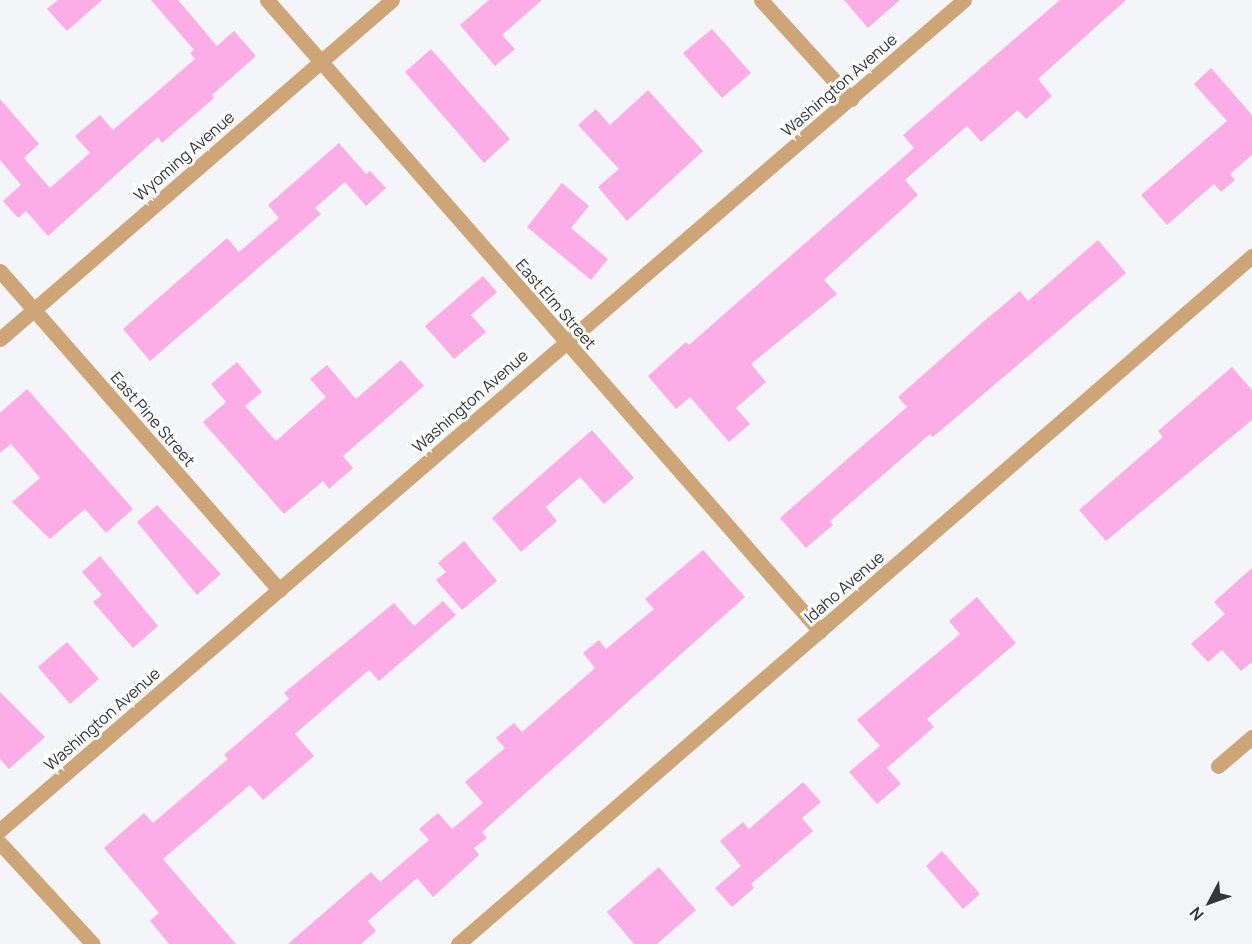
<!DOCTYPE html>
<html>
<head>
<meta charset="utf-8">
<style>
  body { margin:0 }
  #map { position:relative; width:1252px; height:944px; overflow:hidden; background:#f4f5f9; font-family:Manrope,sans-serif }
  div>[style] { position:absolute }
  [style*='--x'] { left:calc(var(--x)*1px); top:calc(var(--y)*1px); width:calc(var(--w)*1px); rotate:calc(var(--a)*1deg) }
  .building>* { inset:0; background:#fcade5 }
  .minor>* { height:15px; margin:-7.5px; padding:0 7.5px; transform-origin:7.5px; border-radius:7.5px; background:#cea576 }
  .tertiary>* { height:15px; margin:-7.5px; padding:0 7.5px; transform-origin:7.5px; border-radius:7.5px; background:#cea576 }
  span { translate:-50% -50%; white-space:nowrap; text-align:center; line-height:1.15; -webkit-text-stroke:6px #fff; paint-order:stroke }
  .street-label { font-size:16px; color:#353638 }
  .north { position:absolute; left:1180px; top:872px; width:60px; height:60px; -webkit-text-stroke:4px #fff; paint-order:stroke; rotate:229deg; font-size:16px; font-weight:700; line-height:24px; text-align:center; color:#353638 }
  .north::after { content:''; display:block; margin:auto; width:21px; height:27px; background:#353638; clip-path:polygon(50% 0,100% 100%,50% 72%,0 100%) }
</style>
</head>
<body>
<div id="map">
  <div class="building">
    <i style="clip-path:polygon(58px 0,102px 0,67px 31px,47px 9px)"></i>
    <i style="clip-path:polygon(151px 0,178px 0,217px 46px,234px 31px,256px 56px,212px 95px,214px 98px,162px 143px,158px 137px,48px 236px,26px 211px,18px 218px,3px 201px,21px 185px,0 160px,0 99px,39px 144px,24px 158px,50px 188px,90px 153px,75px 136px,100px 115px,113px 130px,195px 59px,190px 53px,194px 50px)"></i>
    <i style="clip-path:polygon(489px 0,542px 0,502px 35px,515px 49px,495px 66px,460px 25px)"></i>
    <i style="clip-path:polygon(844px 0,900px 0,868px 28px)"></i>
    <i style="clip-path:polygon(1060px 0,1126px 0,1038px 79px,1052px 96px,1026px 119px,1018px 110px,981px 142px,967px 126px,905px 180px,918px 195px,824px 280px,837px 294px,751px 364px,766px 382px,736px 408px,750px 424px,729px 442px,690px 397px,676px 409px,648px 376px,686px 342px,689px 345px,914px 148px,903px 135px)"></i>
    <i style="clip-path:polygon(712px 29px,751px 73px,722px 98px,683px 53px)"></i>
    <i style="clip-path:polygon(431px 49px,510px 139px,484px 163px,405px 72px)"></i>
    <i style="clip-path:polygon(1211px 68px,1252px 115px,1252px 155px,1230px 174px,1235px 180px,1221px 192px,1214px 184px,1167px 225px,1141px 195px,1227px 121px,1194px 84px)"></i>
    <i style="clip-path:polygon(648px 90px,703px 151px,627px 221px,598px 187px,619px 169px,578px 125px,596px 109px,610px 125px)"></i>
    <i style="clip-path:polygon(339px 143px,366px 174px,370px 171px,386px 188px,366px 206px,345px 182px,315px 208px,321px 214px,150px 361px,123px 329px,227px 238px,239px 252px,279px 218px,268px 205px)"></i>
    <i style="clip-path:polygon(562px 183px,589px 206px,571px 228px,608px 259px,591px 280px,527px 227px)"></i>
    <i style="clip-path:polygon(1098px 240px,1126px 273px,933px 437px,930px 434px,830px 521px,833px 525px,806px 548px,780px 518px,907px 407px,898px 397px,982px 323px,1020px 291px,1028px 301px)"></i>
    <i style="clip-path:polygon(483px 276px,497px 292px,471px 315px,486px 332px,454px 359px,425px 326px)"></i>
    <i style="clip-path:polygon(401px 360px,424px 386px,343px 456px,353px 468px,329px 489px,323px 481px,284px 514px,203px 422px,226px 402px,211px 384px,237px 362px,262px 392px,245px 406px,276px 441px,326px 397px,310px 379px,327px 365px,356px 399px)"></i>
    <i style="clip-path:polygon(1232px 367px,1252px 390px,1252px 420px,1106px 541px,1079px 510px,1163px 437px,1158px 431px)"></i>
    <i style="clip-path:polygon(27px 389px,133px 509px,106px 533px,85px 509px,50px 539px,12px 502px,40px 478px,11px 444px,0 453px,0 413px)"></i>
    <i style="clip-path:polygon(592px 430px,634px 478px,604px 504px,580px 477px,546px 507px,557px 521px,521px 552px,492px 518px)"></i>
    <i style="clip-path:polygon(157px 505px,221px 574px,197px 595px,137px 522px)"></i>
    <i style="clip-path:polygon(464px 541px,497px 581px,462px 610px,436px 580px,446px 572px,438px 563px)"></i>
    <i style="clip-path:polygon(703px 550px,745px 597px,482px 832px,487px 838px,474px 848px,479px 855px,433px 897px,417px 878px,368px 921px,376px 931px,361px 944px,288px 944px,371px 872px,380px 882px,429px 840px,419px 829px,438px 813px,452px 829px,483px 803px,465px 782px,505px 748px,496px 738px,514px 723px,522px 732px,595px 668px,583px 653px,599px 640px,606px 649px,654px 609px,645px 599px)"></i>
    <i style="clip-path:polygon(100px 556px,158px 626px,133px 648px,93px 602px,102px 595px,82px 572px)"></i>
    <i style="clip-path:polygon(1252px 568px,1252px 662px,1241px 671px,1222px 650px,1208px 662px,1191px 644px,1225px 614px,1214px 602px)"></i>
    <i style="clip-path:polygon(977px 597px,1016px 643px,927px 719px,934px 727px,887px 768px,901px 784px,877px 804px,849px 772px,880px 746px,857px 720px,960px 634px,949px 621px)"></i>
    <i style="clip-path:polygon(443px 601px,456px 615px,379px 681px,369px 670px,295px 734px,314px 756px,263px 800px,250px 785px,163px 859px,236px 944px,169px 944px,150px 921px,159px 913px,104px 848px,144px 813px,153px 823px,228px 759px,224px 755px,289px 699px,284px 693px,394px 603px,414px 626px)"></i>
    <i style="clip-path:polygon(67px 642px,99px 679px,70px 704px,38px 667px)"></i>
    <i style="clip-path:polygon(0 692px,45px 737px,9px 769px,0 759px)"></i>
    <i style="clip-path:polygon(803px 782px,821px 802px,802px 818px,813px 831px,751px 884px,754px 888px,732px 907px,715px 888px,741px 866px,720px 841px,743px 822px,749px 829px)"></i>
    <i style="clip-path:polygon(942px 851px,980px 894px,963px 909px,926px 866px)"></i>
    <i style="clip-path:polygon(659px 867px,696px 910px,657px 944px,634px 944px,607px 912px)"></i>
  </div>
  <div class="minor">
    <i style="--x:267;--y:0;--w:839;--a:48.77"></i>
    <i style="--x:761;--y:0;--w:134;--a:47.7"></i>
    <i style="--x:0;--y:271;--w:424;--a:48.8"></i>
    <i style="--x:0;--y:339;--w:518;--a:-40.85"></i>
    <i style="--x:1218;--y:766;--w:45;--a:-40.5"></i>
    <i style="--x:0;--y:830;--w:1272;--a:-40.73"></i>
    <i style="--x:458;--y:944;--w:1051;--a:-40.91"></i>
  </div>
  <div class="tertiary">
    <i style="--x:0;--y:843;--w:137;--a:47.4"></i>
  </div>
  <div class="street-label">
    <span style="left:839px;top:85px;rotate:-41deg">Washington Avenue</span>
    <span style="left:184px;top:156px;rotate:-41deg">Wyoming Avenue</span>
    <span style="left:556px;top:304px;rotate:49deg">East Elm Street</span>
    <span style="left:470px;top:401px;rotate:-41deg">Washington Avenue</span>
    <span style="left:153px;top:419px;rotate:49deg">East Pine Street</span>
    <span style="left:844px;top:587px;rotate:-41deg">Idaho Avenue</span>
    <span style="left:102px;top:719px;rotate:-41deg">Washington Avenue</span>
  </div>
  <div class="north">N</div>
</div>
</body>
</html>
